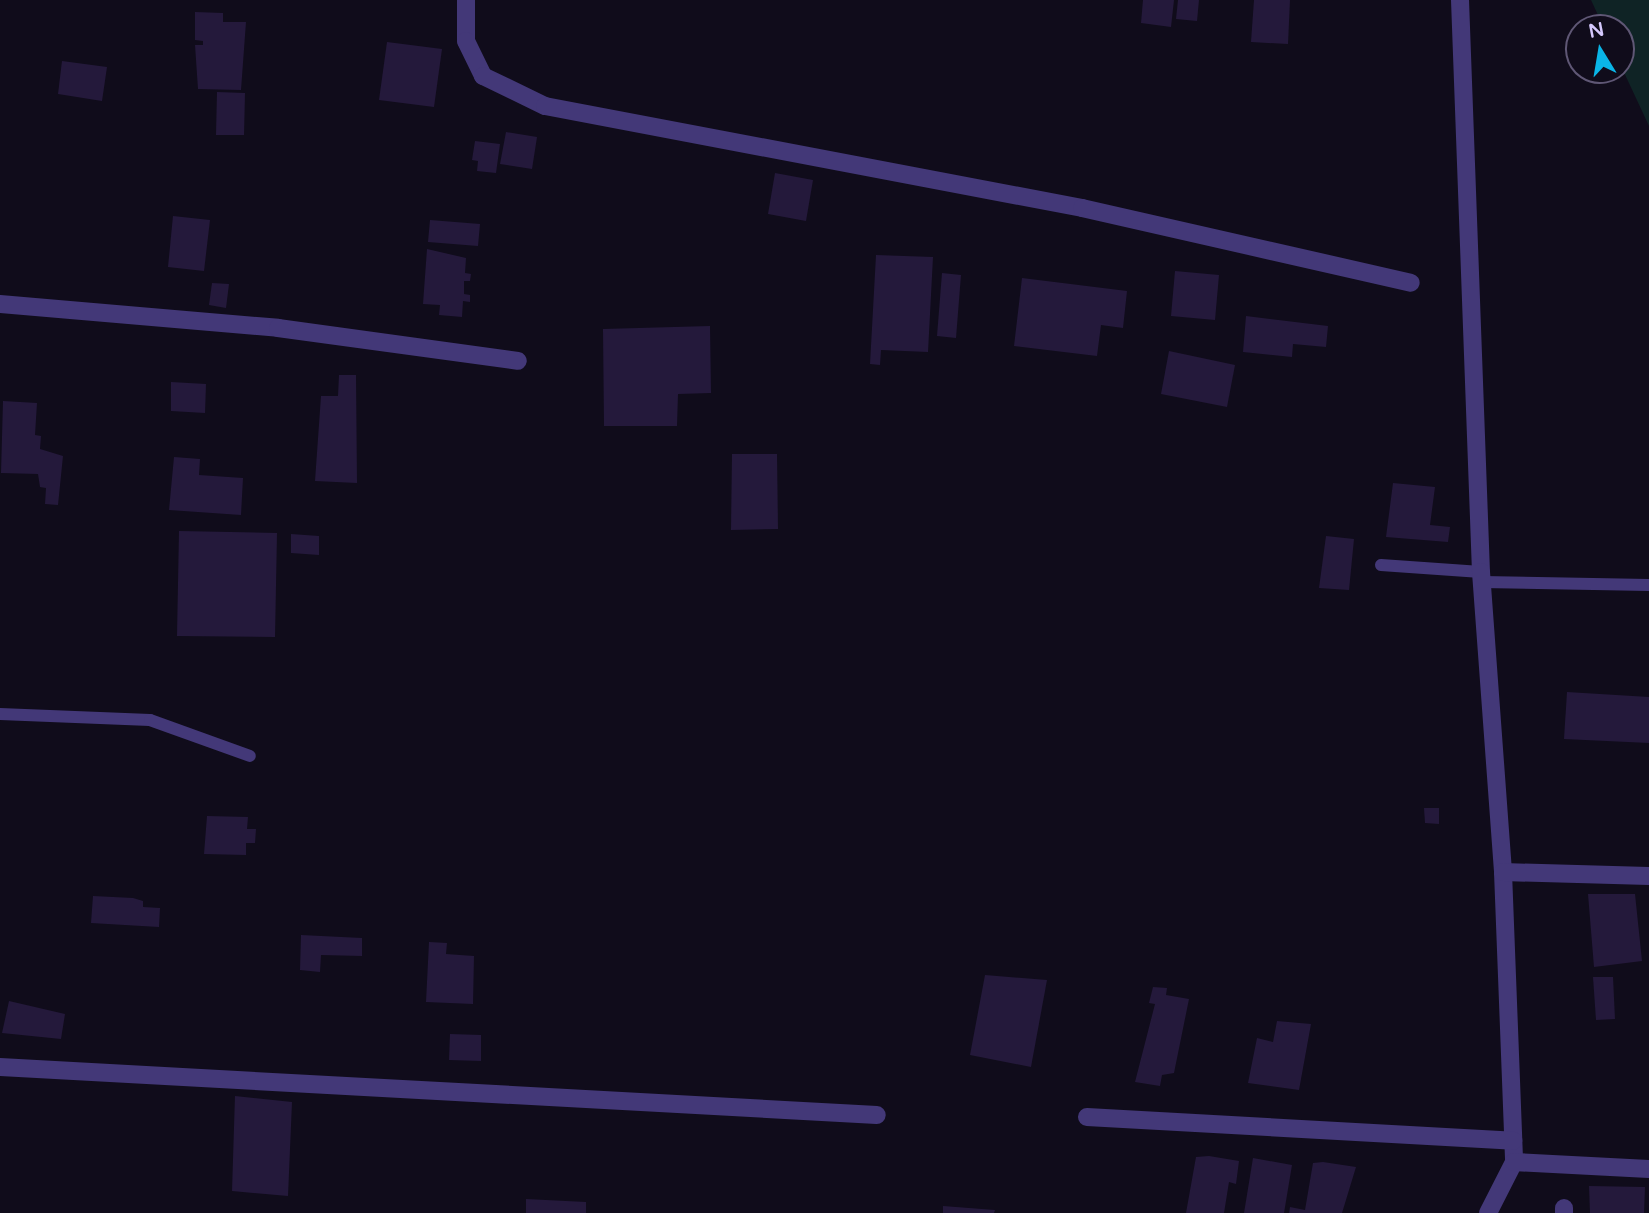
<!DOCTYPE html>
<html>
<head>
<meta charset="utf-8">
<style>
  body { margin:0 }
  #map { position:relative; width:1649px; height:1213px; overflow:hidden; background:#100c1b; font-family:"Varela Round",sans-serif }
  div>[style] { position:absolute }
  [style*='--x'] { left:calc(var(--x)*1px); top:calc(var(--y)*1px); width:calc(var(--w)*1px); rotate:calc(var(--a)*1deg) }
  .green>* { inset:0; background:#0f2325 }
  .building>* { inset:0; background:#24193b }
  .service>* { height:12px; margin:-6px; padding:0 6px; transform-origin:6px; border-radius:6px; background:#433878 }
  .minor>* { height:18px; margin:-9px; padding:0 9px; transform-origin:9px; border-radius:9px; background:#433878 }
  span { translate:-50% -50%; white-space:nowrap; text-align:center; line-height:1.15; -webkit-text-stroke:6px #100c1b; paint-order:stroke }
  .north { position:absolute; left:1565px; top:14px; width:70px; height:70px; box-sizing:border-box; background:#100c1b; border:2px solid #5f5775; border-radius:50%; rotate:349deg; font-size:19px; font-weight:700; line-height:28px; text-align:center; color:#d5c8fd }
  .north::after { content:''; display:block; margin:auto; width:24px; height:32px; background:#0ab5e7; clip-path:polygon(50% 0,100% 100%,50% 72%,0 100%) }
</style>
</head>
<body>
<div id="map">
  <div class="green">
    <i style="clip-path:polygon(1591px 0,1649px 0,1649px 126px,1621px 66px,1621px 28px,1604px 28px)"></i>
  </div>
  <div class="building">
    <i style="clip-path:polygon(1143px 0,1174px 0,1171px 27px,1141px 23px)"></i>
    <i style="clip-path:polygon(1178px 0,1199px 0,1197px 21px,1176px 19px)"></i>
    <i style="clip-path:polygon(1254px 0,1290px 0,1288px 44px,1251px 42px)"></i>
    <i style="clip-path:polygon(195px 12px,223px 13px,223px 22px,246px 22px,241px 90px,198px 89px,195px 45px,203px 45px,203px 41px,195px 40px)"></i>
    <i style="clip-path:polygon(387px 42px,442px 49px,434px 107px,379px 100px)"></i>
    <i style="clip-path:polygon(62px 61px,107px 67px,102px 101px,58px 94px)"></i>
    <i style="clip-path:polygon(217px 92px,245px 93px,244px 135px,216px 135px)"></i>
    <i style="clip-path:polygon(506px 132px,537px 137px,532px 169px,500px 164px)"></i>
    <i style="clip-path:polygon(475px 141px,500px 144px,496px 173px,477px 171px,478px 161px,472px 160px)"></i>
    <i style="clip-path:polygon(775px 173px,813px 180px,806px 221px,768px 214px)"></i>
    <i style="clip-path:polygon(173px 216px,210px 220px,204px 271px,168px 267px)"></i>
    <i style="clip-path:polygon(430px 220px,480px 224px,478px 246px,428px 242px)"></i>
    <i style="clip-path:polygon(427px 249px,466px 258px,465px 273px,471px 274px,470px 281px,464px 281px,464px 294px,470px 295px,470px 302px,463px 301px,462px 317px,439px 315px,440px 305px,423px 304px)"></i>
    <i style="clip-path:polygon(876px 255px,933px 257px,928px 352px,881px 350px,880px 365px,870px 364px)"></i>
    <i style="clip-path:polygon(1175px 271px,1219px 275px,1215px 320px,1171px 316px)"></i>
    <i style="clip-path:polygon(942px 273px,961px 275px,956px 338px,937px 336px)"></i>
    <i style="clip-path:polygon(1022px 278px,1127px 291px,1123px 328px,1101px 325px,1097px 356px,1014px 346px)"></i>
    <i style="clip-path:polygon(212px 283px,229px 284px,226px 308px,209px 305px)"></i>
    <i style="clip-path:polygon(1246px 316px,1328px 326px,1326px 347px,1293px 344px,1292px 357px,1243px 352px)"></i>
    <i style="clip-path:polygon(710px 326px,711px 393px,678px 394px,677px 426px,604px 426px,603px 329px)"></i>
    <i style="clip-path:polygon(1169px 351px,1235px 365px,1227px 407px,1161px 394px)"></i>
    <i style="clip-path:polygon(339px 375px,356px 375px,357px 483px,315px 481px,321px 396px,338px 396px)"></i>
    <i style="clip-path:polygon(171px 382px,206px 384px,205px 413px,171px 411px)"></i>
    <i style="clip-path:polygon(3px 401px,37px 403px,35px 435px,41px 436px,40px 449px,63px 456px,58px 505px,45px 504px,46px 488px,40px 487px,38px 474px,1px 473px)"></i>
    <i style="clip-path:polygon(732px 454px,777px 454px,778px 529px,731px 530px)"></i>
    <i style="clip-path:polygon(174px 457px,200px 459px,199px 475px,243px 478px,241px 515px,169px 510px)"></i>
    <i style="clip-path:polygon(1393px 483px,1435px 487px,1430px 525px,1450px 527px,1448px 542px,1386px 537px)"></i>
    <i style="clip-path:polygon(179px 531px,277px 533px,275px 637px,177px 636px)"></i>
    <i style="clip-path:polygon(291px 534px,319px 536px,319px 555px,291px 553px)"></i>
    <i style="clip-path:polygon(1326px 536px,1354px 539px,1349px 590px,1319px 588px)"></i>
    <i style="clip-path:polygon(1567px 692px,1649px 697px,1649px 743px,1564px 739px)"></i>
    <i style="clip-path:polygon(1424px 808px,1439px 808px,1439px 824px,1425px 823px)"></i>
    <i style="clip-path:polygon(207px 816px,248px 817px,247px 829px,256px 829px,255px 843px,246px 843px,246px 855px,204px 854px)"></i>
    <i style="clip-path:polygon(1588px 894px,1635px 894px,1642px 961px,1594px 967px)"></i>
    <i style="clip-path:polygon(93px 896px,133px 898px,143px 901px,143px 907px,160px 908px,159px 927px,91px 923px)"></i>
    <i style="clip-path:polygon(301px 935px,362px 938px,362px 956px,321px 955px,320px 972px,300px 970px)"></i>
    <i style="clip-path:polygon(429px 942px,447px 943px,446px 954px,474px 956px,473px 1004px,426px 1002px)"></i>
    <i style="clip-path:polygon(985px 975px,1047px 980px,1031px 1067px,970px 1055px)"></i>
    <i style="clip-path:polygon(1593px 977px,1613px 977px,1615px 1019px,1596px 1020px)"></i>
    <i style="clip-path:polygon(1153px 987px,1167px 988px,1166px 995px,1189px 999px,1174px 1073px,1162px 1075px,1160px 1086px,1135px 1082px,1155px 1004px,1149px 1003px)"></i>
    <i style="clip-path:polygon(9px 1001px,65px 1014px,61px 1039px,2px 1033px)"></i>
    <i style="clip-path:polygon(1277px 1021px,1311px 1024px,1299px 1090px,1248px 1083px,1257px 1038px,1273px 1042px)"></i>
    <i style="clip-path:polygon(450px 1034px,481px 1035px,481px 1061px,449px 1060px)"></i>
    <i style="clip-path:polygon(235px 1096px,292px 1102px,288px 1196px,232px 1191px)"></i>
    <i style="clip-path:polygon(1209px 1156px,1239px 1161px,1236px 1184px,1229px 1182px,1224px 1213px,1186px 1213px,1196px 1157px)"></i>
    <i style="clip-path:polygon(1253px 1158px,1292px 1165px,1284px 1213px,1244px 1213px)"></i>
    <i style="clip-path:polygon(1323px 1162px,1356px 1167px,1342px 1213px,1289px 1213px,1290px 1207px,1305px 1210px,1313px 1163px)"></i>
    <i style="clip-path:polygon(1589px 1186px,1645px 1187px,1644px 1213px,1590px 1213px)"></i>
    <i style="clip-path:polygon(526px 1199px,586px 1202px,586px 1213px,526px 1213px)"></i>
    <i style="clip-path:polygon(943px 1206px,995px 1210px,994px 1213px,943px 1213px)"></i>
  </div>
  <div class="service">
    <i style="--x:1381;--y:565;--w:100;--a:4"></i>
    <i style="--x:1482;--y:582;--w:167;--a:1"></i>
    <i style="--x:0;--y:714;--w:150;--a:2.3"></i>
    <i style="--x:150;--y:720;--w:106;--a:19.8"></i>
  </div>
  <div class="minor">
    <i style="--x:466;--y:0;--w:41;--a:90"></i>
    <i style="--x:466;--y:41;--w:39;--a:64"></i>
    <i style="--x:483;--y:76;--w:69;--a:25.8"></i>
    <i style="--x:545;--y:106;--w:547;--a:10.75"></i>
    <i style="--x:1082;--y:208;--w:337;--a:12.8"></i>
    <i style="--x:1460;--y:0;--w:572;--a:87.9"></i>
    <i style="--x:1481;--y:572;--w:301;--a:85.8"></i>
    <i style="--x:1503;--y:872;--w:290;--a:87.8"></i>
    <i style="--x:1514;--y:1162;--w:57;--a:117"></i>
    <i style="--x:0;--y:304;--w:279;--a:4.9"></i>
    <i style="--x:278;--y:328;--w:242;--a:7.8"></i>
    <i style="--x:1503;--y:872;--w:146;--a:1.6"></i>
    <i style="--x:0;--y:1067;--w:878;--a:3.13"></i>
    <i style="--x:1087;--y:1117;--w:427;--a:3.2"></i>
    <i style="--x:1514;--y:1162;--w:135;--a:3"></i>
    <i style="--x:1564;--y:1213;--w:5;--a:-90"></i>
  </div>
  <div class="north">N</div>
</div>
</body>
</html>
